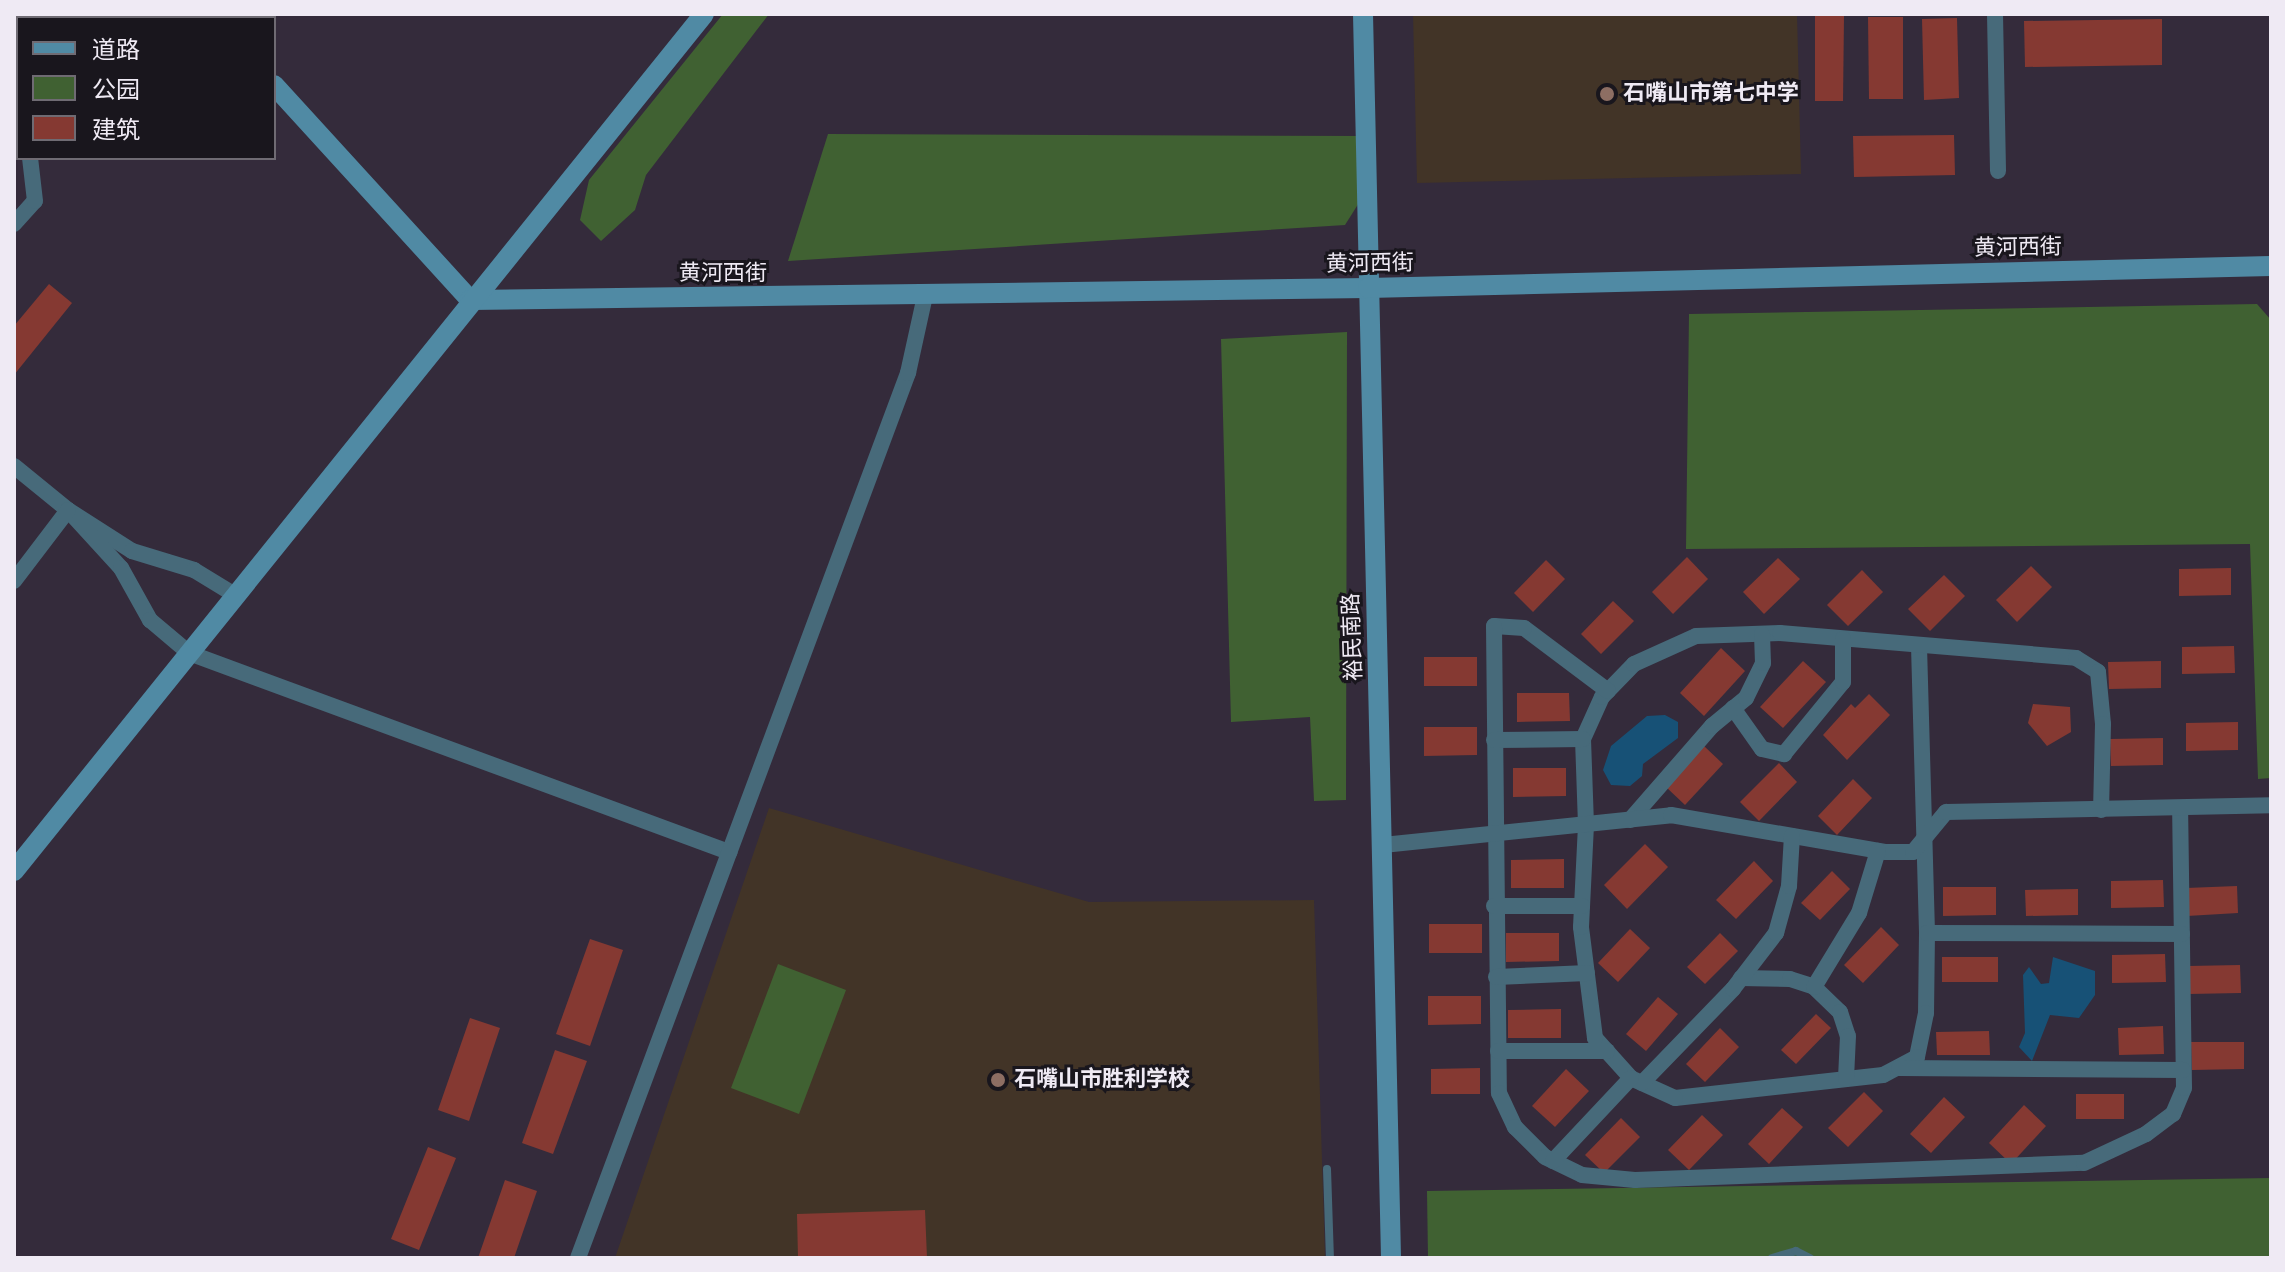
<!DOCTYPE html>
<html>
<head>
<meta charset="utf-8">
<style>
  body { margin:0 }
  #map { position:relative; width:2285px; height:1272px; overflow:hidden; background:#342b3b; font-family:"Alegreya Sans","Noto Sans SC",sans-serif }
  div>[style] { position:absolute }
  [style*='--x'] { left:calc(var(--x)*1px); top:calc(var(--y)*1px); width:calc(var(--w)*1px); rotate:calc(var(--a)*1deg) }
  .education>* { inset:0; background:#423427 }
  .green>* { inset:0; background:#406132 }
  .water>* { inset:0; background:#175176 }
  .building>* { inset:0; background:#853932 }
  .lane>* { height:8px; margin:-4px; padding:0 4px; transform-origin:4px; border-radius:4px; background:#476a7a }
  .street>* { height:16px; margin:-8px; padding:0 8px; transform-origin:8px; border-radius:8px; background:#476a7a }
  .secondary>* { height:20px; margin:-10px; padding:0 10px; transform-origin:10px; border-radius:10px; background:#508aa4 }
  .dots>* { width:22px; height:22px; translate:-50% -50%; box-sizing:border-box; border:4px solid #19161d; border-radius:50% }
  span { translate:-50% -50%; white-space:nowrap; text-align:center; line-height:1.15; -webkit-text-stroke:6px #19161d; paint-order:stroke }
  .poi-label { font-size:22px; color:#efeaf4; font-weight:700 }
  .left { translate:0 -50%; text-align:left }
  .street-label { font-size:22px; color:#efeaf4 }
  .frame { position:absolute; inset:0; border:16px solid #efeaf4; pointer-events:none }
  .legend { position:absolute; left:16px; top:16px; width:260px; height:144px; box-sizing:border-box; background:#19161d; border:2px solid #6f6b73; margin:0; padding:10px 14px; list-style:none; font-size:24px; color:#efeaf4 }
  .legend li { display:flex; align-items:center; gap:16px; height:40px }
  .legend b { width:40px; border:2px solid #6f6b73 }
</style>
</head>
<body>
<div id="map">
  <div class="education">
    <i style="clip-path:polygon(1413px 14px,1797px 14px,1801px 174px,1417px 183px)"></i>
    <i style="clip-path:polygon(769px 808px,1089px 902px,1314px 900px,1325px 1258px,615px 1258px)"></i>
  </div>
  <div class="green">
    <i style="clip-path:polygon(723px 14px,769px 14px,646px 175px,635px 210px,601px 241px,580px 220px,589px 180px)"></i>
    <i style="clip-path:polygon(828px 134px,1364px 136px,1362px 198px,1345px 225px,788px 261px)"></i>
    <i style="clip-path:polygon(2257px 304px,2271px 320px,2271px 778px,2258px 779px,2250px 544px,1686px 549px,1689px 314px)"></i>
    <i style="clip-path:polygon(1347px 332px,1346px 800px,1314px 801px,1310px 717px,1231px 722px,1221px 339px)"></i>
    <i style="clip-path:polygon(778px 964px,846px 990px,799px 1114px,731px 1088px)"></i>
    <i style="clip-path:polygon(2271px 1178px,2271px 1258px,1428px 1258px,1427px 1191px)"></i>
  </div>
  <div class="water">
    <i style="clip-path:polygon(1665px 715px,1678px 722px,1678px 738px,1643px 764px,1642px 776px,1630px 786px,1611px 785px,1603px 770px,1611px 746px,1647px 716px)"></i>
    <i style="clip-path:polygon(2053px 957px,2095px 971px,2095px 995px,2079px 1018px,2050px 1015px,2032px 1061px,2019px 1047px,2025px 1033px,2023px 975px,2029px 967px,2041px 984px,2049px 983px)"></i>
  </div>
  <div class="building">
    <i style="clip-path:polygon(1815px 16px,1844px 16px,1843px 101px,1815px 101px)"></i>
    <i style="clip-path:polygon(1868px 17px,1903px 17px,1903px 99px,1869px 99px)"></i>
    <i style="clip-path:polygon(1957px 18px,1959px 98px,1924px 100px,1922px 19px)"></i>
    <i style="clip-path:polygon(2162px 19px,2162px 65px,2025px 67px,2024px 21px)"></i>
    <i style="clip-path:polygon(1954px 135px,1955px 175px,1854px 177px,1853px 136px)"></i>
    <i style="clip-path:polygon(49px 284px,72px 303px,14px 375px,14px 326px)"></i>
    <i style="clip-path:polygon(1687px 557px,1708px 579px,1673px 614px,1652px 592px)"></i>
    <i style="clip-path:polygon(1778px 558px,1800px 579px,1764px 614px,1743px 592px)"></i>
    <i style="clip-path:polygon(1546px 560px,1565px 579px,1533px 612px,1514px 593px)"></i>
    <i style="clip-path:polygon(2031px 566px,2052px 587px,2017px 622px,1996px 600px)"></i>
    <i style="clip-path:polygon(2231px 568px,2231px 595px,2179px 596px,2179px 569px)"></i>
    <i style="clip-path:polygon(1862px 570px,1883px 592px,1848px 626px,1827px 605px)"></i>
    <i style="clip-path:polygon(1944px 575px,1965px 596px,1930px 631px,1908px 609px)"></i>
    <i style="clip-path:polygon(1613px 601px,1634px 621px,1601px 654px,1581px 634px)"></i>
    <i style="clip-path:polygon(2234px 646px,2235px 673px,2182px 674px,2182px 647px)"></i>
    <i style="clip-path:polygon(1721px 648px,1745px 671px,1704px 716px,1680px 693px)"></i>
    <i style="clip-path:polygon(1424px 657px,1477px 657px,1477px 686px,1424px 686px)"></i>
    <i style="clip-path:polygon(1803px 661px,1826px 682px,1783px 728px,1760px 707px)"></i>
    <i style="clip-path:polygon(2161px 661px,2161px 688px,2109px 689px,2108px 662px)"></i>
    <i style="clip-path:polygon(1517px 693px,1569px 693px,1570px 721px,1517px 722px)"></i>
    <i style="clip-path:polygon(1869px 694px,1890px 715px,1847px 760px,1823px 735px,1851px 704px,1855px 708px)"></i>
    <i style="clip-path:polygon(2033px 704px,2070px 707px,2071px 732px,2047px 746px,2028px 723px)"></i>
    <i style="clip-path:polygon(2238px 722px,2238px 750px,2186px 751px,2186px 723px)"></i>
    <i style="clip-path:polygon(1424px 727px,1477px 727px,1477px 755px,1424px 756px)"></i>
    <i style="clip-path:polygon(2163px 738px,2163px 765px,2111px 766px,2110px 739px)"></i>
    <i style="clip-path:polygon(1704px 746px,1723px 764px,1685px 805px,1666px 787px)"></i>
    <i style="clip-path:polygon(1779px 763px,1797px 782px,1759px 821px,1740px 802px)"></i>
    <i style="clip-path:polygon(1513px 768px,1566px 768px,1566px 796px,1513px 797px)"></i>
    <i style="clip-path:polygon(1853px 779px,1872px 798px,1837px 835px,1818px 816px)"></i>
    <i style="clip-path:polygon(1645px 844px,1668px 867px,1627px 909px,1604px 885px)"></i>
    <i style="clip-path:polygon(1564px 859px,1564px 888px,1511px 888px,1511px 860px)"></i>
    <i style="clip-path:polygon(1754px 861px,1773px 881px,1736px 919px,1716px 900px)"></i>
    <i style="clip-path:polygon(1832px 871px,1850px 889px,1820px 920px,1801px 903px)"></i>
    <i style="clip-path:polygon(2163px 880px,2164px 907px,2111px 908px,2111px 881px)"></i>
    <i style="clip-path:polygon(2237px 886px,2238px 913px,2187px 916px,2186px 888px)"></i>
    <i style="clip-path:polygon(1943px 887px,1996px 887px,1996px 915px,1943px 916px)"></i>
    <i style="clip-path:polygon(2078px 889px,2078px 915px,2026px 916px,2025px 890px)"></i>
    <i style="clip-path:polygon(1429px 924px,1482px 924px,1482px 953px,1429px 953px)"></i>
    <i style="clip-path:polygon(1881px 927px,1899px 945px,1863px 983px,1844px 965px)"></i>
    <i style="clip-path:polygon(1630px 929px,1650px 948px,1618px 982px,1598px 963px)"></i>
    <i style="clip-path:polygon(1506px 933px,1559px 933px,1559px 961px,1506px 962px)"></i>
    <i style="clip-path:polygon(1720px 933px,1738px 951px,1705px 984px,1687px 967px)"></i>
    <i style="clip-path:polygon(590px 939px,623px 950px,590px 1046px,556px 1034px)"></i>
    <i style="clip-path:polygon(2165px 954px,2166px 982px,2112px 983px,2112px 955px)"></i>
    <i style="clip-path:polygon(1942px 957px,1998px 957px,1998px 982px,1942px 982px)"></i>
    <i style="clip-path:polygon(2240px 965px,2241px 993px,2189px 994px,2188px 966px)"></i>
    <i style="clip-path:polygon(1428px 996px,1481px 996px,1481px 1024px,1428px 1025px)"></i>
    <i style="clip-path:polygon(1658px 997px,1678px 1014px,1646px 1051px,1626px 1034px)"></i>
    <i style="clip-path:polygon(1561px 1009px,1561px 1038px,1508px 1038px,1508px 1010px)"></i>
    <i style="clip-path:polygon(1816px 1014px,1831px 1028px,1796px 1064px,1781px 1050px)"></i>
    <i style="clip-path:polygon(470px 1018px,500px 1028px,469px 1121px,438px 1110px)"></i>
    <i style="clip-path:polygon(2163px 1026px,2164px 1054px,2119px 1055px,2118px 1028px)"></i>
    <i style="clip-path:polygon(1720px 1028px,1739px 1047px,1705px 1082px,1686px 1064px)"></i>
    <i style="clip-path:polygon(1989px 1031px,1990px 1055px,1937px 1055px,1936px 1032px)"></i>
    <i style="clip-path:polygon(2191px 1042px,2244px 1042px,2244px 1069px,2192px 1070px)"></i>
    <i style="clip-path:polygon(555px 1050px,587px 1061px,553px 1154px,522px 1143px)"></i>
    <i style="clip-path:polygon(1480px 1068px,1480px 1094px,1431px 1094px,1431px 1069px)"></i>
    <i style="clip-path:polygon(1566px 1069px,1589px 1091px,1555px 1127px,1532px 1106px)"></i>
    <i style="clip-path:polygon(1864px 1092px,1883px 1111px,1848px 1147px,1828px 1128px)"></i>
    <i style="clip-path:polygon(2076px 1094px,2124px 1094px,2124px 1119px,2076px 1119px)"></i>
    <i style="clip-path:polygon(1944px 1097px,1965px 1117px,1931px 1153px,1910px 1134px)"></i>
    <i style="clip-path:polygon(2024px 1105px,2046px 1126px,2011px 1164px,1989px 1143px)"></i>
    <i style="clip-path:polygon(1782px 1108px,1803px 1127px,1769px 1164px,1748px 1144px)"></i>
    <i style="clip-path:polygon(1702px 1115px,1723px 1135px,1689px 1170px,1668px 1150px)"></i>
    <i style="clip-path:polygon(1621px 1118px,1640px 1137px,1604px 1173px,1585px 1155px)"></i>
    <i style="clip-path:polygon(428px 1147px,456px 1158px,419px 1250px,391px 1239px)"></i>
    <i style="clip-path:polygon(505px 1180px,537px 1191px,514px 1258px,478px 1258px)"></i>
    <i style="clip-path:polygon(925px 1210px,927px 1258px,798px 1258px,797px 1214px)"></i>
  </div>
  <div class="lane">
    <i style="--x:1327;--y:1169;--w:89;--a:88.1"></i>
    <i style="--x:1772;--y:1258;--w:25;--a:-16"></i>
    <i style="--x:1796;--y:1251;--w:16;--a:27"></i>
  </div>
  <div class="street">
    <i style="--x:1995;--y:14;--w:157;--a:88.9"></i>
    <i style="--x:14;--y:108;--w:11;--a:68"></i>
    <i style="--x:14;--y:224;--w:31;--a:-48"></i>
    <i style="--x:35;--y:201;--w:43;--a:-96.6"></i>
    <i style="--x:14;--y:466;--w:70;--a:39.2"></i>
    <i style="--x:68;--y:510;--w:76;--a:32.6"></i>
    <i style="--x:132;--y:551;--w:65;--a:17"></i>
    <i style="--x:194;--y:570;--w:48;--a:31.4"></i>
    <i style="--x:68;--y:510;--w:79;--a:47.6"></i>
    <i style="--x:121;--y:568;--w:60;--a:60.9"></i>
    <i style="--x:150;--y:620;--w:51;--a:40.2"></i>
    <i style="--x:189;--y:653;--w:576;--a:20.23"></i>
    <i style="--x:14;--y:581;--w:89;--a:-52.7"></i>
    <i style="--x:1919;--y:646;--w:287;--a:88.4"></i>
    <i style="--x:1927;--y:933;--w:80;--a:90.7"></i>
    <i style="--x:1926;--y:1013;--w:45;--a:101.6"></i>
    <i style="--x:1917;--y:1057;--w:38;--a:152"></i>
    <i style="--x:1883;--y:1075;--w:209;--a:173.7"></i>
    <i style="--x:1675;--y:1098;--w:48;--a:-155.6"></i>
    <i style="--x:1631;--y:1078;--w:54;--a:-132"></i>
    <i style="--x:1595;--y:1038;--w:112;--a:-97.2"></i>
    <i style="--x:1581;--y:927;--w:102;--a:-87.2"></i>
    <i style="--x:1586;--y:825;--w:86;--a:-92"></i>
    <i style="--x:1583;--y:739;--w:46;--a:-65.7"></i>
    <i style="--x:1602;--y:697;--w:46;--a:-45.9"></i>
    <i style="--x:1634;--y:664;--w:68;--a:-24.3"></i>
    <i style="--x:1696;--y:636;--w:84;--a:-2"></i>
    <i style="--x:1780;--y:633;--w:297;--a:4.8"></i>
    <i style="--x:2076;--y:658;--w:26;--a:32"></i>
    <i style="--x:2098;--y:672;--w:52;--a:84.5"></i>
    <i style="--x:2103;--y:724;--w:86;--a:91.3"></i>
    <i style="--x:1608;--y:691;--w:105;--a:-143.1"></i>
    <i style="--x:1524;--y:628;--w:30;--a:-176"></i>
    <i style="--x:1494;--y:626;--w:467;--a:89.4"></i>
    <i style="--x:1499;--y:1093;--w:38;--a:65"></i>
    <i style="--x:1515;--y:1127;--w:42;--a:45"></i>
    <i style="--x:1545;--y:1157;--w:41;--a:25.9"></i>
    <i style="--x:1582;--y:1175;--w:53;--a:5.4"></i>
    <i style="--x:1635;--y:1180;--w:449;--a:-2.2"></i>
    <i style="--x:2084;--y:1163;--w:68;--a:-25.1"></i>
    <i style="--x:2146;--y:1134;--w:34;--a:-37"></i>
    <i style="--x:2173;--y:1114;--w:28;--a:-67"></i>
    <i style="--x:2184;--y:1088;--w:279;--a:-90.8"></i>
    <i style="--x:1733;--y:708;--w:50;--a:54.7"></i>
    <i style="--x:1762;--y:749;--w:23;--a:13"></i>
    <i style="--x:1784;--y:754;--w:93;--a:-50.7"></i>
    <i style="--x:1843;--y:682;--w:43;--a:-90"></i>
    <i style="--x:1494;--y:740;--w:89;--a:-0.6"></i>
    <i style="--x:1630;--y:820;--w:125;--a:-48.9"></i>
    <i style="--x:1712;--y:726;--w:44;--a:-39.5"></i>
    <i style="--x:1746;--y:698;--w:39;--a:-64"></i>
    <i style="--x:1763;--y:663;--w:29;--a:-92"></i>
    <i style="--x:1383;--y:845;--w:290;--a:-5.9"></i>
    <i style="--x:1671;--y:815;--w:217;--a:9.8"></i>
    <i style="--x:1885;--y:852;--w:28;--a:0"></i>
    <i style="--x:1913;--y:852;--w:52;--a:-50.5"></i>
    <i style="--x:1946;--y:812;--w:325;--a:-1.2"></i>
    <i style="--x:1494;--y:906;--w:88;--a:0"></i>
    <i style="--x:1927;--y:933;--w:255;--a:0.2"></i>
    <i style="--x:1496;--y:977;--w:91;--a:-2.5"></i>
    <i style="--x:1741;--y:978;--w:49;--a:1.2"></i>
    <i style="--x:1790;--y:979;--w:25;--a:18"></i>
    <i style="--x:1814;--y:987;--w:36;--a:44"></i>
    <i style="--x:1840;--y:1012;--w:25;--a:72"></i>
    <i style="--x:1848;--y:1036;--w:43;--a:92.7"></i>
    <i style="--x:1814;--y:987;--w:87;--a:-58.7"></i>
    <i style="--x:1859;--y:913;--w:65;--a:-73"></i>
    <i style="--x:1498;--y:1051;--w:109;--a:0"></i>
    <i style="--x:1899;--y:1068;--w:284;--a:0.4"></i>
    <i style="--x:1642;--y:1083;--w:131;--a:-45.9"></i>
    <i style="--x:1733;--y:989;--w:71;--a:-52.5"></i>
    <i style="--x:1776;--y:933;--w:49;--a:-74.5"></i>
    <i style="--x:1789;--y:886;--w:50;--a:-86.6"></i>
    <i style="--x:1553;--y:1161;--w:114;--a:-46.8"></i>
    <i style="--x:578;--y:1258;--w:945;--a:-69.55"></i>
    <i style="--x:908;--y:373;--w:79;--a:-77.6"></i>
  </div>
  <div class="secondary">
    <i style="--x:209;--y:14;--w:6;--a:45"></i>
    <i style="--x:1363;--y:14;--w:1244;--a:88.71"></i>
    <i style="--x:274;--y:85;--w:291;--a:47.6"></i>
    <i style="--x:470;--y:300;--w:898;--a:-0.77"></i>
    <i style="--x:1368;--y:288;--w:903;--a:-1.4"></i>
    <i style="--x:14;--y:871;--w:1100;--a:-51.16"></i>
  </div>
  <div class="dots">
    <i style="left:1607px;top:94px;background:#8d6e63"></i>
    <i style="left:998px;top:1080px;background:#8d6e63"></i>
  </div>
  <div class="poi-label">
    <span class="left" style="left:1623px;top:94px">石嘴山市第七中学</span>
    <span class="left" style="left:1014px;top:1080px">石嘴山市胜利学校</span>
  </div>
  <div class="street-label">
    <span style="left:2018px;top:248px;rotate:-1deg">黄河西街</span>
    <span style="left:1370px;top:264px;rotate:-1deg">黄河西街</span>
    <span style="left:723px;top:274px">黄河西街</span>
    <span style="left:1353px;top:637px;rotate:-92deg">裕民南路</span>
  </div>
  <div class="frame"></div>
  <ul class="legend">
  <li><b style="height:10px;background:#508aa4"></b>道路</li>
  <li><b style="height:22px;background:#406132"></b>公园</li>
  <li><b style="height:22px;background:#853932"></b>建筑</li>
  </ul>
</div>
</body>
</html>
